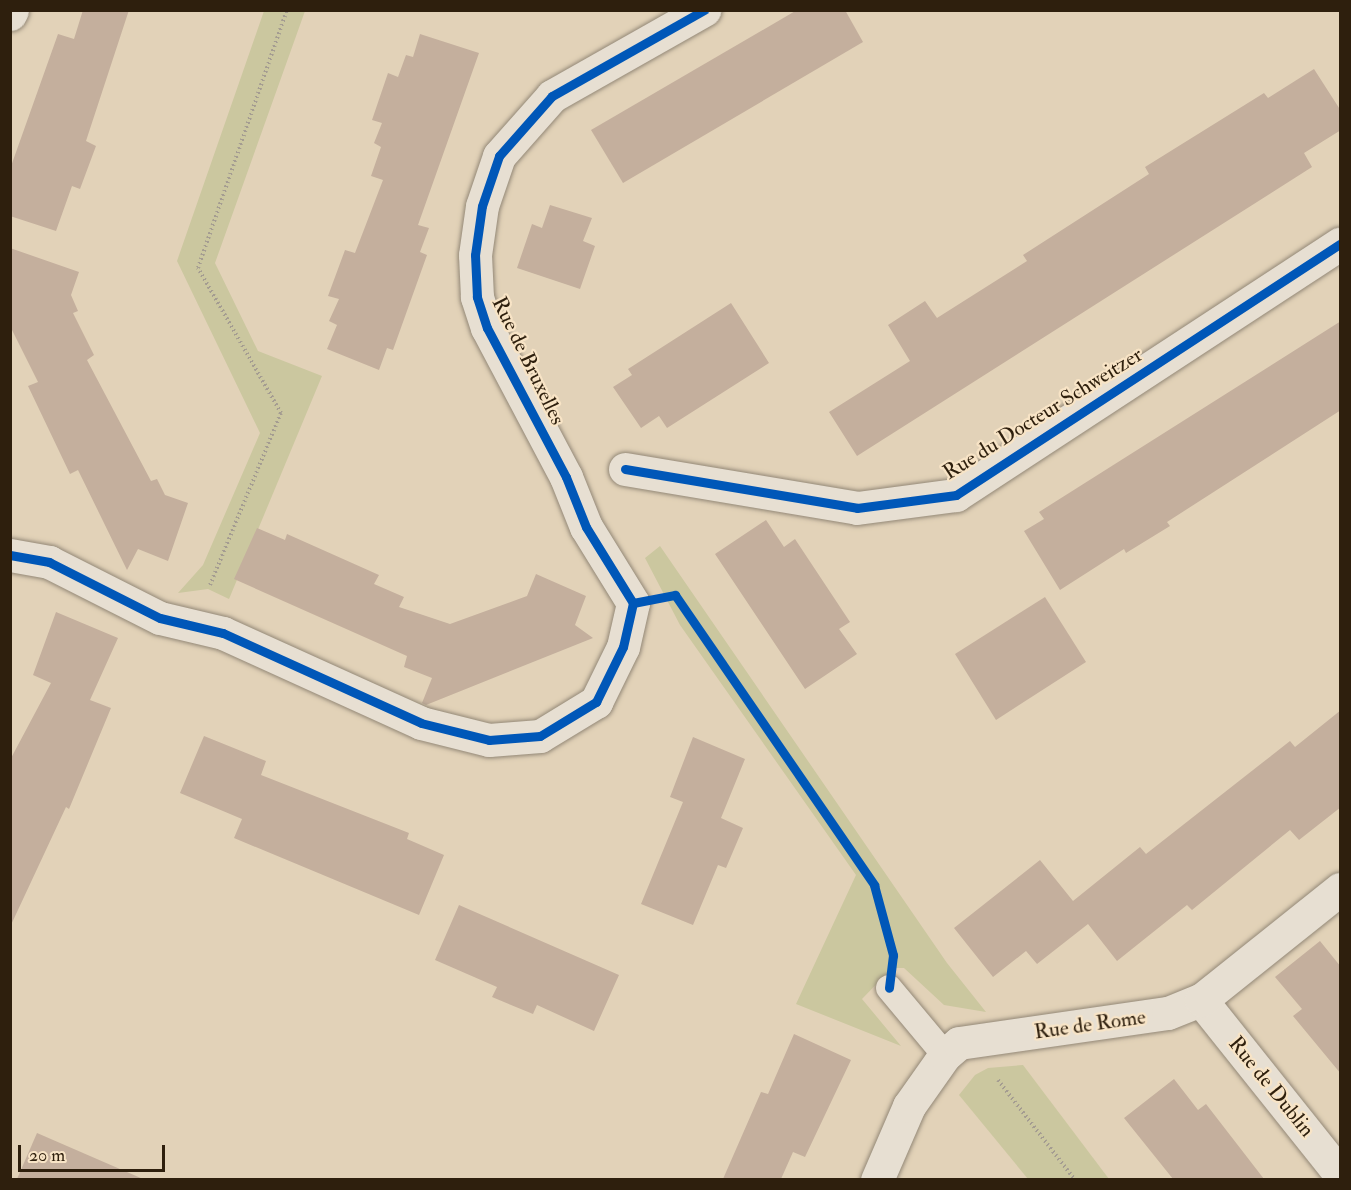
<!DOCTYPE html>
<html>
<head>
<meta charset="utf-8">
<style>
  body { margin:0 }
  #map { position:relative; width:1351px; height:1190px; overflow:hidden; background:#e2d2b8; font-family:"IM FELL Double Pica",serif }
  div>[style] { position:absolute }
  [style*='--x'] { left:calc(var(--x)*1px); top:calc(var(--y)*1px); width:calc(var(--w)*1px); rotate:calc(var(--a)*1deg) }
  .green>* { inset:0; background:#cbc79f }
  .building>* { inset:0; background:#c4af9d }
  .path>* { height:4px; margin-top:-2px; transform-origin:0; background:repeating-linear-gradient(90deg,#a49c91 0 1.5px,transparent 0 4.5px) }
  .roads { filter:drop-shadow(0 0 2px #938877) drop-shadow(0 0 2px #938877) }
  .service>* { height:26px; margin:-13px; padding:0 13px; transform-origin:13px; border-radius:13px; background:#e7dfd2 }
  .minor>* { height:33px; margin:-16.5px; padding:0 16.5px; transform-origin:16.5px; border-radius:16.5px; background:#e7dfd2 }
  .cycleway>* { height:9px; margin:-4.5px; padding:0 4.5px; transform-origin:4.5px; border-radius:4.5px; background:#0057b8 }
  span { translate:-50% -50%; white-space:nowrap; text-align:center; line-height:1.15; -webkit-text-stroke:4.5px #f8e4c6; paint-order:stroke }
  .street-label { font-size:21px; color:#2e1f0d }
  .frame { position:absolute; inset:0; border:12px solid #2e1f0d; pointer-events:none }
  .scale { position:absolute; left:18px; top:1145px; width:147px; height:27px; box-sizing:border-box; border:3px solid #2e1f0d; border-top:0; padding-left:8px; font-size:18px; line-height:21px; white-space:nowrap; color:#2e1f0d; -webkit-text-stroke:4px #f8e4c6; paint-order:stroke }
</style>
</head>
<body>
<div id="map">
  <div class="green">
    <i style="clip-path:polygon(264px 11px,305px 11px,215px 263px,258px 351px,322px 376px,229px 599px,208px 589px,178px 593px,203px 565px,260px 433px,177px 261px)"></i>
    <i style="clip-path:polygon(660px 546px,947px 963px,986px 1012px,944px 1005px,904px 968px,892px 968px,862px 999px,901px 1046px,796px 1004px,856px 875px,680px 625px,645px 558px)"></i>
    <i style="clip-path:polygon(1023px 1065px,1109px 1179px,1028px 1179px,959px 1095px,975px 1075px,988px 1068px)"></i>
  </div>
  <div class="building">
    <i style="clip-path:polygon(83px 10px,129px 10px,86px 141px,96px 146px,80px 189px,72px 186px,56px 231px,10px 216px,10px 169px,58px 34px,74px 39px)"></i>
    <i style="clip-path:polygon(797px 10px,845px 10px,863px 42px,623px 183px,591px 130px)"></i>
    <i style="clip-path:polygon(420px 34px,479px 53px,418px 225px,429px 228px,420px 252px,427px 255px,393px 350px,387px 348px,379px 370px,327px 349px,337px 325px,329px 321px,339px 299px,328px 296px,345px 250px,355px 253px,383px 180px,371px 176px,381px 147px,374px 143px,382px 123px,372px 120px,388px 73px,398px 77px,406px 55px,413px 57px)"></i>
    <i style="clip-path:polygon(1314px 69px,1341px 111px,1341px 130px,1304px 153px,1312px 167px,857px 456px,829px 412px,910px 361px,888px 325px,925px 301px,937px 318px,1027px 261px,1023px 255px,1149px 174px,1145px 167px,1264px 93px,1268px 98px)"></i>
    <i style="clip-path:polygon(550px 205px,592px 218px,583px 241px,595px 246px,580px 289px,517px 268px,532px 224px,542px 228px)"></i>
    <i style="clip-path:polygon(10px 248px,79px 272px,71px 295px,78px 311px,73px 313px,94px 355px,87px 360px,151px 481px,157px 479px,165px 495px,188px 503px,168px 561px,138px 549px,127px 570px,78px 470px,70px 474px,28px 386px,38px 382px,10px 326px)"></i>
    <i style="clip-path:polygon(731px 303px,769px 363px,667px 428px,659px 416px,641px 428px,613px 387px,632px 375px,628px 369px)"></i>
    <i style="clip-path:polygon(1341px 321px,1341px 410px,1167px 522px,1170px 526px,1126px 553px,1124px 549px,1060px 590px,1024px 531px,1044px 519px,1039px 512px)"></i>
    <i style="clip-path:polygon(766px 520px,784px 547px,795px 539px,850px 622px,839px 629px,857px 654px,805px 689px,715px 554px)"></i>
    <i style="clip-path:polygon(257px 528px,285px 540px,287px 534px,379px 575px,374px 584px,404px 597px,399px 607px,450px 624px,527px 596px,536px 574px,586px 596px,575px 625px,593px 638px,426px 705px,422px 703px,432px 678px,404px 667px,407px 656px,234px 579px)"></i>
    <i style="clip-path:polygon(1045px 597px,1086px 662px,996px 720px,955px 654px)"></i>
    <i style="clip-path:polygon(56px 612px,118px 638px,90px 700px,111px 708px,69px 809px,66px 807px,10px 927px,10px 760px,51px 683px,33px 675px)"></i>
    <i style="clip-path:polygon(1341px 710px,1341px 807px,1299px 840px,1290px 830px,1192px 910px,1187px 905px,1117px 961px,1088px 924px,1037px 964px,1026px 951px,993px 977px,954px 928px,1040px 860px,1073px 901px,1140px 847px,1146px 854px,1290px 741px,1295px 747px)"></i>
    <i style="clip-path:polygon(204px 736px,266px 761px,261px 775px,409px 833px,407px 839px,444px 855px,419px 915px,234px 838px,242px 819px,180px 793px)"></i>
    <i style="clip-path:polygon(693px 737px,745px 759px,721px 818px,743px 828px,726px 868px,718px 865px,693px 925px,641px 904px,683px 802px,670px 797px)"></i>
    <i style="clip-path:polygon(459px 905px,619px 975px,594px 1031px,537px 1005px,533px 1014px,492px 997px,497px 987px,435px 960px)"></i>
    <i style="clip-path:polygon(1320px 941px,1341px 967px,1341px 1074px,1293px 1016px,1302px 1009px,1275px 977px)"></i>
    <i style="clip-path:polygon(794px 1034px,851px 1060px,805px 1157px,793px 1152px,781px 1179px,723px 1179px,761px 1092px,768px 1094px)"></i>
    <i style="clip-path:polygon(1174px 1079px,1198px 1110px,1206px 1104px,1264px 1179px,1173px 1179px,1124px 1118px)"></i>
    <i style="clip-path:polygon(37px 1133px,143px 1179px,17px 1179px)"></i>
  </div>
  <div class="path">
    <i style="--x:210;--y:585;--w:186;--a:-67.6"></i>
    <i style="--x:281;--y:413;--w:167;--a:-119.8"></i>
    <i style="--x:198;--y:268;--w:273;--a:-71"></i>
    <i style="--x:998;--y:1080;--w:126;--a:52.4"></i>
  </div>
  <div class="roads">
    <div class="service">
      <i style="--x:889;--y:988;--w:87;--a:50.1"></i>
    </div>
    <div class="minor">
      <i style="--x:10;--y:14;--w:4;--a:-63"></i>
      <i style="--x:625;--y:469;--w:235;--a:9.5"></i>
      <i style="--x:857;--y:508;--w:100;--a:-7.5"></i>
      <i style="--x:956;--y:495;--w:459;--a:-33.2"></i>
      <i style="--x:10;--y:555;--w:40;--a:10"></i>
      <i style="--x:49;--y:562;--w:124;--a:26.8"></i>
      <i style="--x:160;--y:618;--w:65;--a:13.4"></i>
      <i style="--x:223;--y:633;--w:217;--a:24.4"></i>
      <i style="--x:421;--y:723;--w:70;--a:14"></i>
      <i style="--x:489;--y:740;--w:51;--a:-4.5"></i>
      <i style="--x:540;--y:736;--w:66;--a:-31.3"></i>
      <i style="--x:596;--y:702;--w:61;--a:-63.9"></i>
      <i style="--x:623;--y:647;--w:45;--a:-77.2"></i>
      <i style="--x:633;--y:603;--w:89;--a:-121.7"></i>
      <i style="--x:586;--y:527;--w:54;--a:-111.8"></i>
      <i style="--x:566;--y:477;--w:169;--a:-117.9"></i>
      <i style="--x:487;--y:328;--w:33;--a:-108"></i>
      <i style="--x:477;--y:297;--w:42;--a:-92.7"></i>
      <i style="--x:475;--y:255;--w:49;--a:-81.9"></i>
      <i style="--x:482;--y:206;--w:53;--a:-71.2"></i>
      <i style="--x:499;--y:156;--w:80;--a:-48.5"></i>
      <i style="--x:552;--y:96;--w:175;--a:-29.5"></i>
      <i style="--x:1201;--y:1000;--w:223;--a:51.4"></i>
      <i style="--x:877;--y:1180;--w:81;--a:-66.6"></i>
      <i style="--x:909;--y:1106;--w:62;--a:-54.8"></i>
      <i style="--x:945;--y:1055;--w:18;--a:-41"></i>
      <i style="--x:959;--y:1043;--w:211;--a:-8.2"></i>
      <i style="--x:1168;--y:1013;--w:35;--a:-22"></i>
      <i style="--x:1201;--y:1000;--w:178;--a:-38.6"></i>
    </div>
  </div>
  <div class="cycleway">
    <i style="--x:625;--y:469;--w:235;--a:9.5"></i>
    <i style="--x:857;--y:508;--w:100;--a:-7.5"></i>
    <i style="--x:956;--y:495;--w:459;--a:-33.2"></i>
    <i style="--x:10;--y:555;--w:40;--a:10"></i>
    <i style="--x:49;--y:562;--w:124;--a:26.8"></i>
    <i style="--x:160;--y:618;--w:65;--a:13.4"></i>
    <i style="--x:223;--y:633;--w:217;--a:24.4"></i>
    <i style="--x:421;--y:723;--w:70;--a:14"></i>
    <i style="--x:489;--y:740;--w:51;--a:-4.5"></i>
    <i style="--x:540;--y:736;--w:66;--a:-31.3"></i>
    <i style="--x:596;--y:702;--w:61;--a:-63.9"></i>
    <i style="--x:623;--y:647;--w:45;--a:-77.2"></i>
    <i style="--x:633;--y:603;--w:89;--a:-121.7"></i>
    <i style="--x:586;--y:527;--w:54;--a:-111.8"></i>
    <i style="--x:566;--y:477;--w:169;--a:-117.9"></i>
    <i style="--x:487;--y:328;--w:33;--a:-108"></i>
    <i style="--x:477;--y:297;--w:42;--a:-92.7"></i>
    <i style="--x:475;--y:255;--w:49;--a:-81.9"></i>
    <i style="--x:482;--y:206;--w:53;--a:-71.2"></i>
    <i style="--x:499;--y:156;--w:80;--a:-48.5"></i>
    <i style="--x:552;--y:96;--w:175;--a:-29.5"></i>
    <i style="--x:633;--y:603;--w:43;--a:-10.8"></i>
    <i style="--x:675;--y:595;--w:352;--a:55.5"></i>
    <i style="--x:874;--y:885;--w:73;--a:74.8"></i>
    <i style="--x:893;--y:955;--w:33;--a:97"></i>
  </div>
  <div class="street-label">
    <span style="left:528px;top:361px;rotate:64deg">Rue de Bruxelles</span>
    <span style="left:1043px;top:414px;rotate:-32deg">Rue du Docteur Schweitzer</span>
    <span style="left:1090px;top:1025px;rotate:-8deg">Rue de Rome</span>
    <span style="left:1271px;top:1087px;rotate:51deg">Rue de Dublin</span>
  </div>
  <div class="frame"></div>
  <div class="scale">20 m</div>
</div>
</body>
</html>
